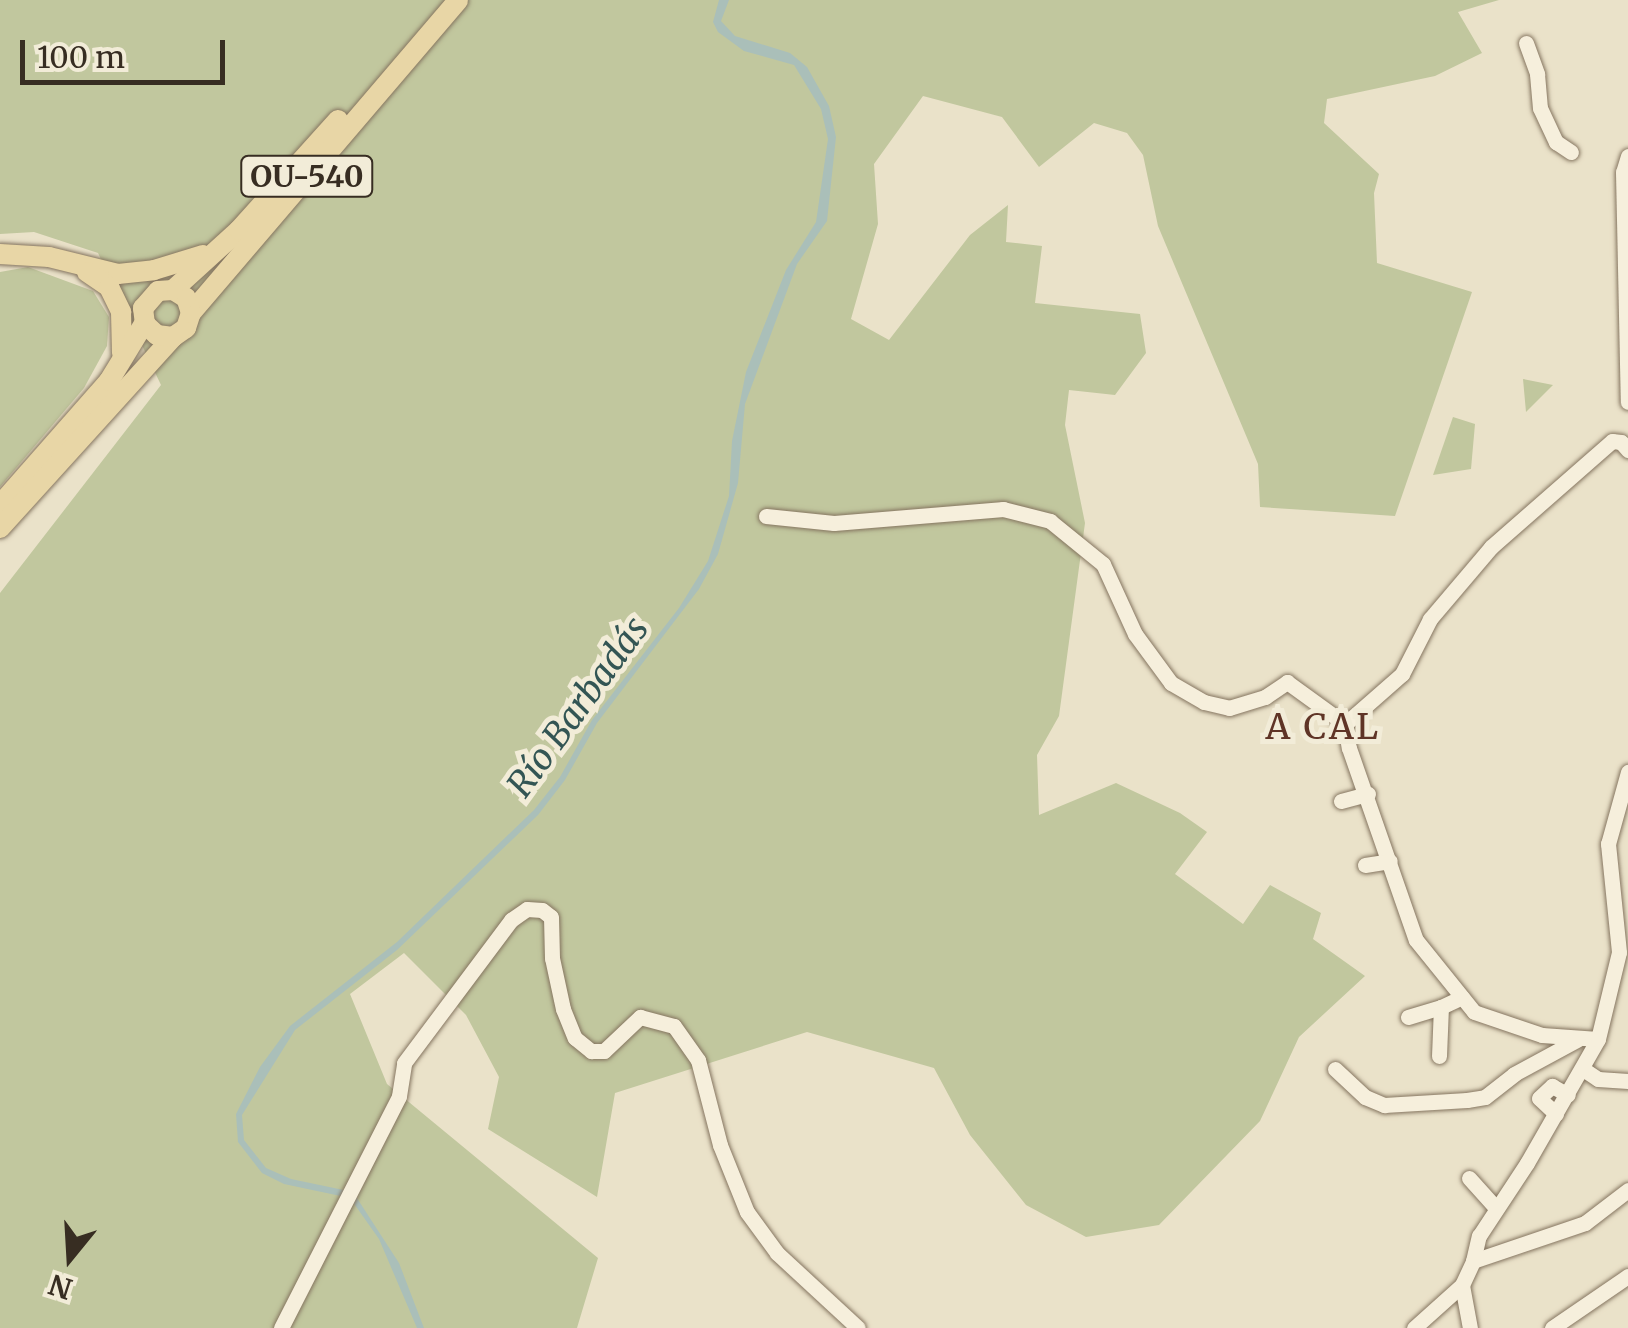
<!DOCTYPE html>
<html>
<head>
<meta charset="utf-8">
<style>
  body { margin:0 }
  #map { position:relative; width:1628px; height:1328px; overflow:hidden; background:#eae2c9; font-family:Merriweather,serif }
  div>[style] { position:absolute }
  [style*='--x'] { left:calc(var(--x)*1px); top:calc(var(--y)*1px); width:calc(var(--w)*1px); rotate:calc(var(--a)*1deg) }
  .green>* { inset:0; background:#c1c79e }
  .water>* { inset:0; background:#aabfb9 }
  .roads { filter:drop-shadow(0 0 2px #857560) drop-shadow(0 0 2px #857560) }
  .minor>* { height:15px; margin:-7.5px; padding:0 7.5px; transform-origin:7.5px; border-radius:7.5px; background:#f6efdc }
  .major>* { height:20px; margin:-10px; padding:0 10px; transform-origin:10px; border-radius:10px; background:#e8d6a6 }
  span { translate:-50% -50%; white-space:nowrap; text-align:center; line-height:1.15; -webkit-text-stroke:10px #f2ecd8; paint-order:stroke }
  .shield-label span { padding:2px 8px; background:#f2ecd8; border:2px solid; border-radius:8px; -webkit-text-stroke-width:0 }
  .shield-label { font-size:30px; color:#372d22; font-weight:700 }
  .water-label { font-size:35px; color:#335554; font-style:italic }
  .neighbourhood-label { font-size:35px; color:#5f3426; letter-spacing:2.5px }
  .north { position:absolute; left:20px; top:1208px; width:100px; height:100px; -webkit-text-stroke:8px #f2ecd8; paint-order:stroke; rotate:198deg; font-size:28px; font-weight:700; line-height:40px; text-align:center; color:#372d22 }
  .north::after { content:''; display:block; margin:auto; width:35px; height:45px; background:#372d22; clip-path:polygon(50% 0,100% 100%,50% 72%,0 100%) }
  .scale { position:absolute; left:20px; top:40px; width:205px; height:45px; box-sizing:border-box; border:5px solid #372d22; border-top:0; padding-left:12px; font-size:30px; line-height:35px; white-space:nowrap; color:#372d22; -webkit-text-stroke:8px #f2ecd8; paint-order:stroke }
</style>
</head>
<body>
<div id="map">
  <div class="green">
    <i style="clip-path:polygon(0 0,1499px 0,1458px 12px,1482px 53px,1435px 76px,1327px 99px,1324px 123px,1379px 174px,1374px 193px,1377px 263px,1472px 292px,1395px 516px,1260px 507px,1258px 464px,1158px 226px,1143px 155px,1127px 133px,1094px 123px,1039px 167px,1002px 117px,923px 96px,874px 164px,878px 224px,851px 319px,889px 340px,970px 235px,1008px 205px,1006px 242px,1042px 246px,1035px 303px,1140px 314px,1146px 353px,1115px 395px,1069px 390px,1065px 425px,1085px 523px,1059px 716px,1037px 755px,1039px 815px,1116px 783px,1180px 813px,1207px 832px,1175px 874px,1243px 924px,1270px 885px,1321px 913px,1313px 939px,1365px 976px,1299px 1037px,1260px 1121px,1159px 1225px,1086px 1237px,1026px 1205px,970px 1135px,934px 1068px,807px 1032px,615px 1093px,597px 1197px,488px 1129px,499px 1077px,466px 1015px,404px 953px,350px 994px,387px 1084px,598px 1258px,577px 1328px,0 1328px,0 593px,161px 385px,98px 253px,34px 232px,0 234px)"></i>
    <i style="clip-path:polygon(28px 267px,93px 291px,109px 317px,107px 346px,84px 388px,0 487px,0 272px)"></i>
    <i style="clip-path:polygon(1523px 379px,1553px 385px,1526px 412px)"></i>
    <i style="clip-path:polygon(1453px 417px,1475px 424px,1471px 469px,1433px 475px)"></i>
  </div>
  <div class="water">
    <i style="clip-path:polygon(719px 0,729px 0,721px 21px,735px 36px,790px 53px,807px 67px,829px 106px,836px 137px,827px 221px,797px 264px,745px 404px,738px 483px,718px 554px,699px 589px,597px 723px,565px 780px,538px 815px,397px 950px,295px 1030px,242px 1115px,244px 1140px,266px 1168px,291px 1179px,353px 1192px,399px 1263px,424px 1328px,417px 1328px,379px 1239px,350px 1198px,284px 1184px,262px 1173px,238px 1142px,236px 1114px,260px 1067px,290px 1026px,397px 942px,534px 810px,560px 777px,592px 720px,679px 608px,708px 561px,729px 496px,732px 441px,746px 372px,786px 270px,816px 222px,828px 139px,821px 109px,794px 65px,744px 51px,718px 32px,713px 22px)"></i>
  </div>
  <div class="roads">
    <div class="minor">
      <i style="--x:1526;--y:43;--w:33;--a:70"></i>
      <i style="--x:1537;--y:74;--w:34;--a:85"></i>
      <i style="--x:1540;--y:108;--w:38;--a:65"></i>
      <i style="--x:1556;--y:142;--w:18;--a:34"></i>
      <i style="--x:1628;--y:156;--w:17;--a:107"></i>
      <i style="--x:1623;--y:172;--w:230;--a:88.8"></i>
      <i style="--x:766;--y:516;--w:68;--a:5.9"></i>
      <i style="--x:834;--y:523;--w:170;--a:-4.7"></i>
      <i style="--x:1003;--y:509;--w:49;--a:14.3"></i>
      <i style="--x:1050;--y:521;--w:68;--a:39.1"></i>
      <i style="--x:1103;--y:564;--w:77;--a:65.4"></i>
      <i style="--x:1135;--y:634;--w:61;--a:53.7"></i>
      <i style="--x:1171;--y:683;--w:38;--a:30"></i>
      <i style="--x:1204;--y:702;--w:26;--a:13"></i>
      <i style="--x:1229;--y:708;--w:38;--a:-17"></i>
      <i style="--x:1265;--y:697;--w:27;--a:-34"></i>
      <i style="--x:1287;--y:682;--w:72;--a:35.9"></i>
      <i style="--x:1345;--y:724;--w:24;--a:81"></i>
      <i style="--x:1349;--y:748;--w:203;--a:70.8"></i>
      <i style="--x:1416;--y:940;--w:92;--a:51.1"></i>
      <i style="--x:1474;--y:1012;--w:72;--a:18.7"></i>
      <i style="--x:1542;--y:1035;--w:56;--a:4.1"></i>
      <i style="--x:1345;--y:724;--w:76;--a:-41.3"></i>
      <i style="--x:1402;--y:674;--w:62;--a:-63"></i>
      <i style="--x:1430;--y:619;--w:94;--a:-49.7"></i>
      <i style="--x:1491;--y:547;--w:161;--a:-41.2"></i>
      <i style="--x:1612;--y:441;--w:9;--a:6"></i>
      <i style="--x:1621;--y:442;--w:11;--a:49"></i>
      <i style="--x:1341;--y:801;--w:28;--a:-15"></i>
      <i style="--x:1365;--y:865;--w:25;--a:-9"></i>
      <i style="--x:1408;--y:1017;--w:34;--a:-17"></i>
      <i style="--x:1439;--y:1056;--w:49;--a:-87.7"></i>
      <i style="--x:1441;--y:1007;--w:23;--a:-25"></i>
      <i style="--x:1335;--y:1069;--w:41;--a:43"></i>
      <i style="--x:1365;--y:1097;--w:21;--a:23"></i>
      <i style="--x:1384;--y:1105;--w:83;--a:-3.4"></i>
      <i style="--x:1467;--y:1100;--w:18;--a:-9"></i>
      <i style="--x:1485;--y:1097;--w:37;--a:-38"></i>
      <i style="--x:1514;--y:1074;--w:72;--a:-28.4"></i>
      <i style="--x:1583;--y:1069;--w:18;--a:34"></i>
      <i style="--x:1598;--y:1079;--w:30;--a:4"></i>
      <i style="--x:1556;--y:1114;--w:23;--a:-137"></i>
      <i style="--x:1539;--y:1098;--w:18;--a:-43"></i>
      <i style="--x:1552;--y:1086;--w:18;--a:29"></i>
      <i style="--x:1469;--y:1178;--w:40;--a:48"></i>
      <i style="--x:1473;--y:1261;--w:26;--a:-77"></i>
      <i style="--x:1479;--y:1236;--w:87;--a:-56.7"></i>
      <i style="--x:1527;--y:1163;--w:143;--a:-60.2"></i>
      <i style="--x:1598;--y:1039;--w:89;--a:-76.4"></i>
      <i style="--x:1619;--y:952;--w:109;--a:-95.8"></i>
      <i style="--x:1608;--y:844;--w:75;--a:-74.5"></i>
      <i style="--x:1462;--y:1285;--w:44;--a:79.5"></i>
      <i style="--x:281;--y:1328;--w:260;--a:-63"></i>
      <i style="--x:399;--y:1096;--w:33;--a:-81"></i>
      <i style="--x:404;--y:1063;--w:179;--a:-53.2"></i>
      <i style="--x:511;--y:920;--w:19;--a:-35"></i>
      <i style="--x:527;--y:909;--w:15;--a:4"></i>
      <i style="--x:542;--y:910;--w:11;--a:38"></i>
      <i style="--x:551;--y:917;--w:41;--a:88.6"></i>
      <i style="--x:552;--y:958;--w:52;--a:77.8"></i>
      <i style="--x:563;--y:1009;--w:31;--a:68"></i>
      <i style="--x:575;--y:1038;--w:21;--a:39"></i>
      <i style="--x:591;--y:1051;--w:13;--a:0"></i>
      <i style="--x:604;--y:1051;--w:50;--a:-43.4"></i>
      <i style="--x:640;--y:1017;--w:35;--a:15"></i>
      <i style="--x:674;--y:1026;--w:42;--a:54.8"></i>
      <i style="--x:698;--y:1060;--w:88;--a:75.5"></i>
      <i style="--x:720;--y:1145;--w:72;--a:68.1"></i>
      <i style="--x:747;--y:1212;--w:51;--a:53.8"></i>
      <i style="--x:777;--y:1253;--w:110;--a:42.8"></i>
      <i style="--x:1414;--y:1328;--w:64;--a:-41.9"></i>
      <i style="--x:1462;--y:1285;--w:26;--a:-65"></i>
      <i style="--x:1473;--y:1261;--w:118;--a:-18.7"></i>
      <i style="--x:1585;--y:1223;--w:54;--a:-37.5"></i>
      <i style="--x:1552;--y:1328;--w:92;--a:-34.4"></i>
    </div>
    <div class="major">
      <i style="--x:0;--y:254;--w:49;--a:3.5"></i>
      <i style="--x:49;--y:257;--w:71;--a:13.8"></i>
      <i style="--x:118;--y:274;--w:36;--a:-6"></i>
      <i style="--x:154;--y:270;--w:51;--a:-17"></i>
      <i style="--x:87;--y:272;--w:27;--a:34"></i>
      <i style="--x:109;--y:287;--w:28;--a:64"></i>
      <i style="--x:121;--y:312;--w:41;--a:88.6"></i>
      <i style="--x:173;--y:290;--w:89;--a:-42.3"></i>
      <i style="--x:239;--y:230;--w:148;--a:-48"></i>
      <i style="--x:191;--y:313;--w:411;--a:-49.5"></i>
      <i style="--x:0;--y:505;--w:165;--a:-48.7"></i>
      <i style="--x:109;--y:381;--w:69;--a:-58.6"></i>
      <i style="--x:0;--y:528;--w:258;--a:-47.8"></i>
      <i style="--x:173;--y:337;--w:16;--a:-35"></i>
      <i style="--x:186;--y:328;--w:16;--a:-72"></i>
      <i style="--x:191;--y:313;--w:16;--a:-108"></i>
      <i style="--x:186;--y:298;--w:15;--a:-148"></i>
      <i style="--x:173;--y:290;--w:15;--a:176"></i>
      <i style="--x:158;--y:291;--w:23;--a:131"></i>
      <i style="--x:143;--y:308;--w:16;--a:83"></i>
      <i style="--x:145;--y:324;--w:16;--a:43"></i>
      <i style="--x:157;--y:335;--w:16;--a:7"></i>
    </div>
  </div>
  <div class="shield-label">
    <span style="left:307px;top:176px">OU-540</span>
  </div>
  <div class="water-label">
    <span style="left:578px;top:707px;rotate:-54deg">Río Barbadás</span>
  </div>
  <div class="neighbourhood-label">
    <span style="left:1323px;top:727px">A CAL</span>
  </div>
  <div class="north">N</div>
  <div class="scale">100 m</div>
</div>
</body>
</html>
